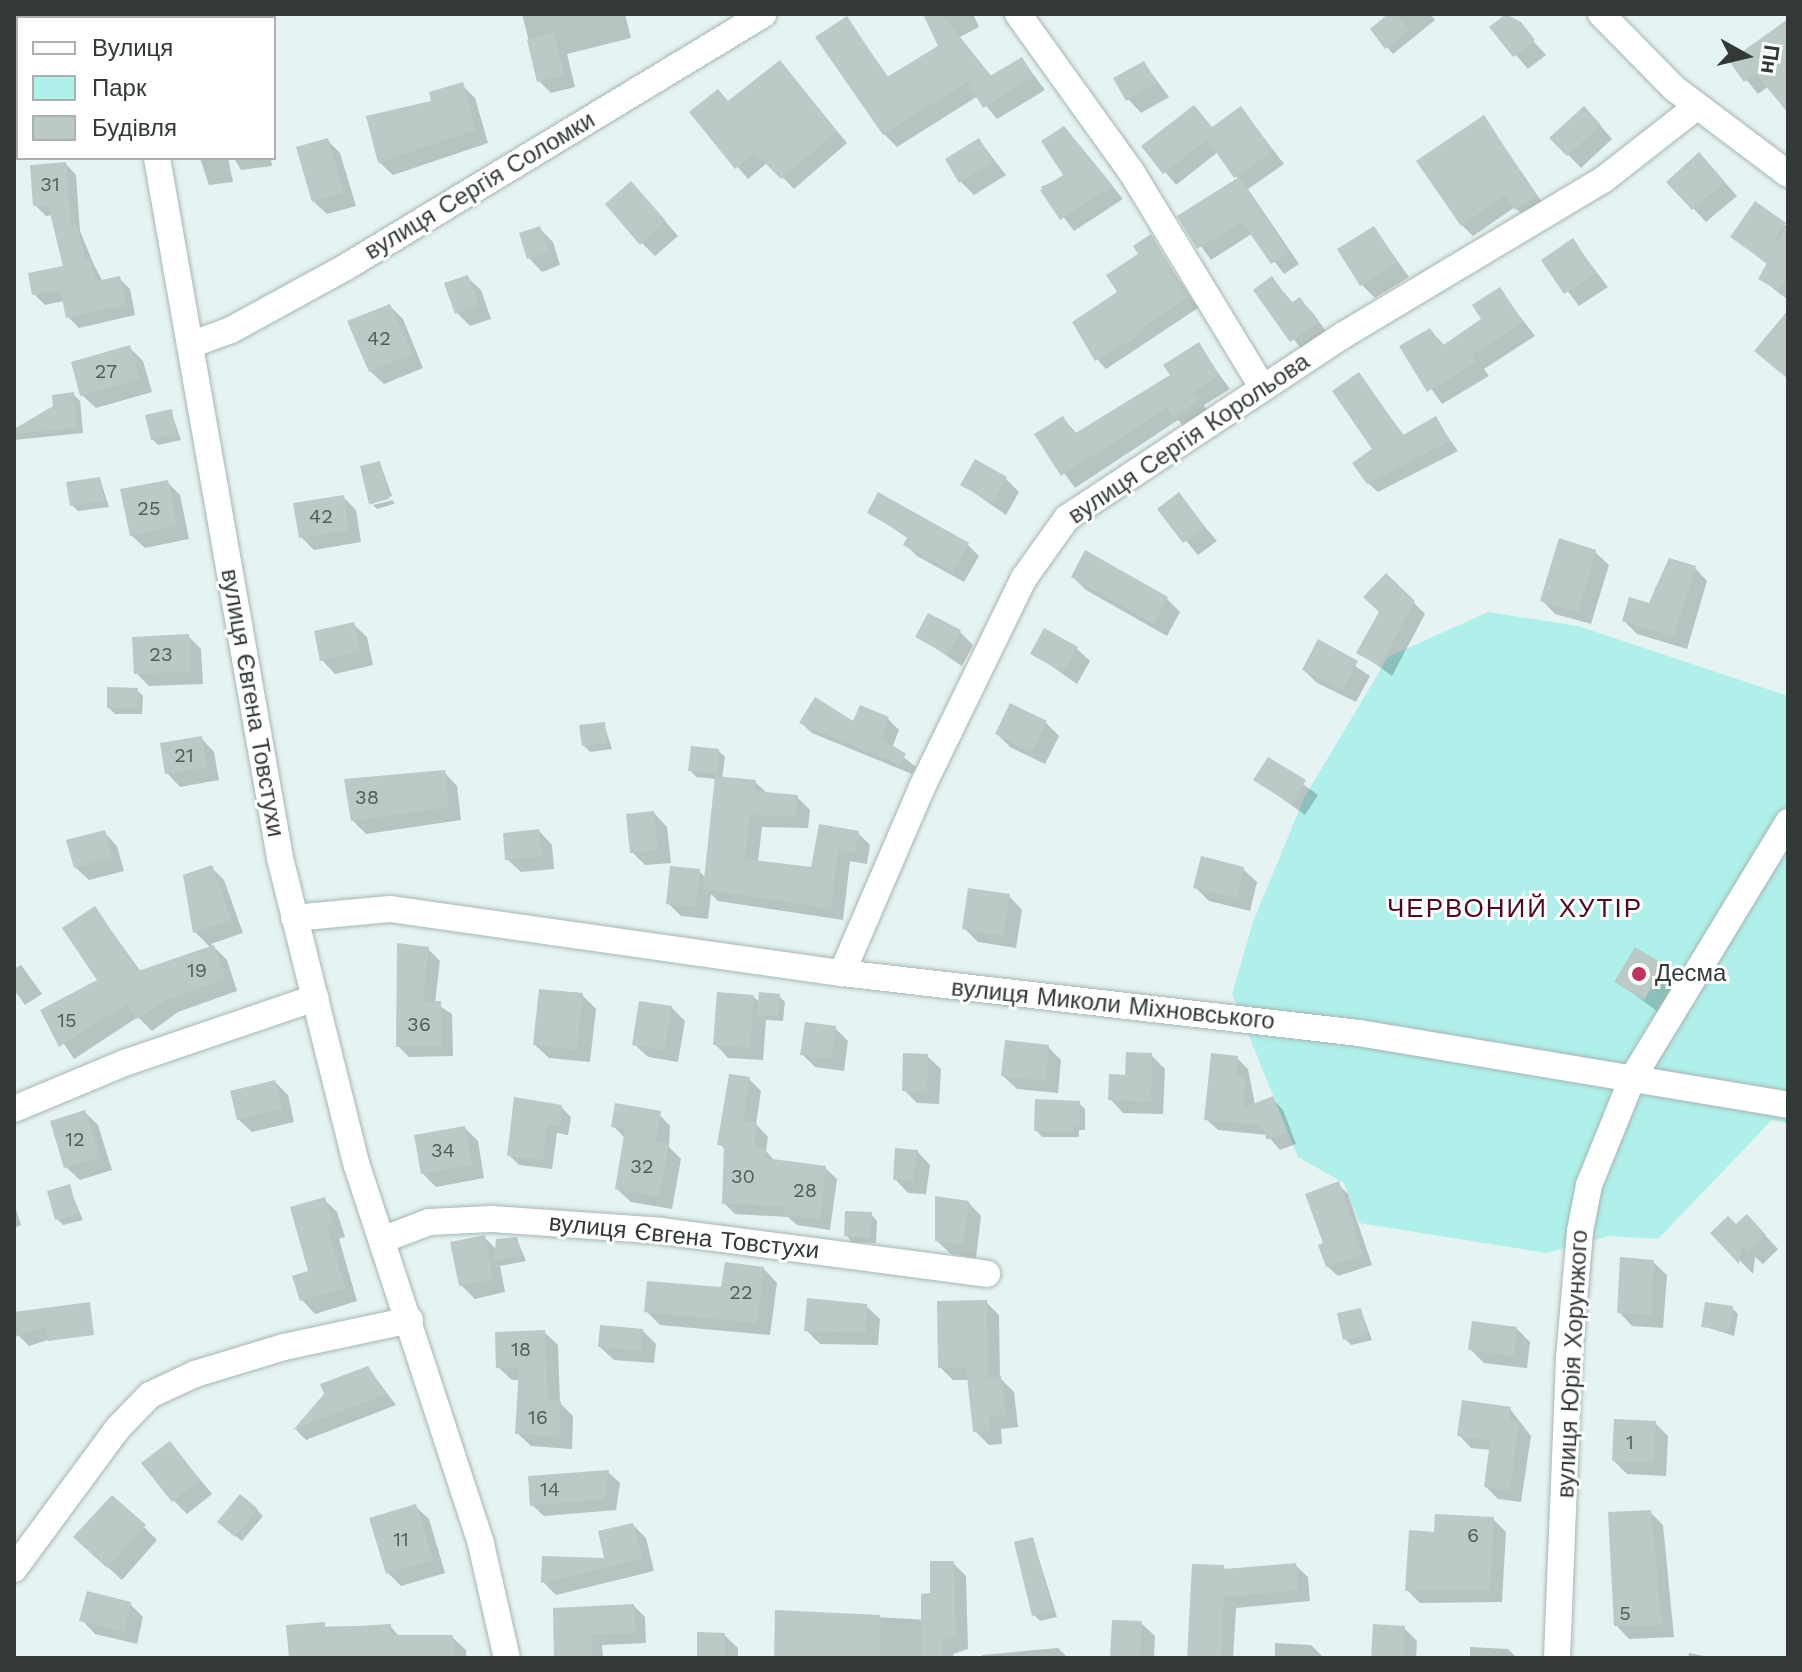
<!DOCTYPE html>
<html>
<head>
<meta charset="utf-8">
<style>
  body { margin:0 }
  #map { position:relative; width:1802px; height:1672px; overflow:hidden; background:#e5f4f2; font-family:"Work Sans",sans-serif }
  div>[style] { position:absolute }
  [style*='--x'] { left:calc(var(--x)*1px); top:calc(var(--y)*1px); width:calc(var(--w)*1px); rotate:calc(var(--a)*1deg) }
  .green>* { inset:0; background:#b0f0ea }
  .shadow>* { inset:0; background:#0003 }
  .building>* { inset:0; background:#bbc9c7 }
  .roads { filter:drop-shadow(0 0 2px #a7b6b4) drop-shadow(0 0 2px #a7b6b4) }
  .minor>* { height:26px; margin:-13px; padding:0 13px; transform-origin:13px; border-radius:13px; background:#fff }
  .dots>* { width:22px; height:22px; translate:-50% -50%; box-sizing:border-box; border:4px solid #fff; border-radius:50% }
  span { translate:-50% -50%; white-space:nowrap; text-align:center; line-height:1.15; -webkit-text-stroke:6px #fff; paint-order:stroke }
  .number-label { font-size:20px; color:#555d5c }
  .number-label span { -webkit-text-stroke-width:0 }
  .street-label { font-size:24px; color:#333939 }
  .poi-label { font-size:24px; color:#333939 }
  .left { translate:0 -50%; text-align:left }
  .neighbourhood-label { font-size:26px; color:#4f0a20; letter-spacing:2px }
  .frame { position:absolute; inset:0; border:16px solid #333939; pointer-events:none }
  .legend { position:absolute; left:16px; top:16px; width:260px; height:144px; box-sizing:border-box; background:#fff; border:2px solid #adb0b0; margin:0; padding:10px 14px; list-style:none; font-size:24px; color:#333939 }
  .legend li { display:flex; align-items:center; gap:16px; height:40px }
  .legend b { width:40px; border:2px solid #adb0b0 }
  .north { position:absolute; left:1706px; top:16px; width:80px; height:80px; -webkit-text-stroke:6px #fff; paint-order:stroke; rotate:98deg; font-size:22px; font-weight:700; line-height:32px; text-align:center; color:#333939 }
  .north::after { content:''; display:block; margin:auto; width:28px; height:36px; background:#333939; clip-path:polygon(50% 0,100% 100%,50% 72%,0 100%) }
</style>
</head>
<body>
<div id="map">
  <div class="green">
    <i style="clip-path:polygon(1488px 612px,1578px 626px,1788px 696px,1788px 1123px,1772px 1120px,1658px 1239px,1609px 1236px,1546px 1253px,1359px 1223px,1344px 1183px,1298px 1157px,1232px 994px,1253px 922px,1304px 798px,1388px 657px)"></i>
  </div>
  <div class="shadow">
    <i style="clip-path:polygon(53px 14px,57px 18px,25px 18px,44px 14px)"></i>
    <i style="clip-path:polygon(522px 14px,625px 14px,631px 38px,567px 54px,575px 87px,551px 93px,539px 81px)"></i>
    <i style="clip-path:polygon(925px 14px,973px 14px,979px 27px,960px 37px,992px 77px,1022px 59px,1045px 90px,997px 119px,978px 96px,897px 147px,884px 134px,847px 19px,889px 78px,941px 46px)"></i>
    <i style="clip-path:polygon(1391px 14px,1430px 14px,1435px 20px,1393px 54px,1372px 30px)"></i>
    <i style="clip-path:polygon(1508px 14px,1546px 55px,1528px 69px,1492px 27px)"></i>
    <i style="clip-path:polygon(14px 20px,18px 20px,18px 60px,14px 56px)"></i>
    <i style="clip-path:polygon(1788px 30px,1788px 110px,1769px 86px,1758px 94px,1732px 62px)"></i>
    <i style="clip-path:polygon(780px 62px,847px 143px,794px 189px,768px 162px,748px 179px,692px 113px,729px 102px)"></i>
    <i style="clip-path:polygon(1144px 63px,1169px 97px,1141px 113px,1128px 99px)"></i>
    <i style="clip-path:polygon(462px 85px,475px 98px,488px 143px,393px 175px,379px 162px,434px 102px)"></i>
    <i style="clip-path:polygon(1241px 108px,1284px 164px,1248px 189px,1299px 264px,1284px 274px,1253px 233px,1211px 260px,1180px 217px,1239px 180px,1218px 152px,1176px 185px,1144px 146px,1216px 136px)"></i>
    <i style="clip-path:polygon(1484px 117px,1546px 208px,1527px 220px,1515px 207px,1473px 236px,1462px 225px)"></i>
    <i style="clip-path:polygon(1597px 122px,1612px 139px,1581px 168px,1552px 138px)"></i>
    <i style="clip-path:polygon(327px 140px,340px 153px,356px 206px,327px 214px,313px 201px)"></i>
    <i style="clip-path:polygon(979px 140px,1006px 175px,974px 195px,961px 182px)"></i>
    <i style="clip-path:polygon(1075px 140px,1123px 199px,1074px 231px,1041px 187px,1066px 176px)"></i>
    <i style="clip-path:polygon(200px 158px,228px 158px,233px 182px,209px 185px)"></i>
    <i style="clip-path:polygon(234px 158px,271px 158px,272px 166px,241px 170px)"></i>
    <i style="clip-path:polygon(66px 164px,76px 175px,80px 231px,94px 265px,103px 282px,119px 278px,130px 289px,135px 315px,79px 328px,68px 317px,64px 301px,45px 305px,34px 294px,65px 267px,53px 215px,46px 216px,35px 205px)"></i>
    <i style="clip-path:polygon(1712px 168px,1737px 196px,1706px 222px,1693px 208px)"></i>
    <i style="clip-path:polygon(644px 197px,678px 236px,655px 256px,642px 243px)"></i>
    <i style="clip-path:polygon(1784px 224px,1788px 228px,1788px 300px,1761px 279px,1768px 265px,1733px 237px)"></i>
    <i style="clip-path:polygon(1374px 228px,1409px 277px,1375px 298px,1362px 285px,1344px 248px)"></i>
    <i style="clip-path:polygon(540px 229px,553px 242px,560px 265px,542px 272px,529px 258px)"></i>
    <i style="clip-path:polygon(1150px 237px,1198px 308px,1106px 369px,1097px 359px,1119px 293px)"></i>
    <i style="clip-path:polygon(1573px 241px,1608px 287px,1579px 306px,1544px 260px)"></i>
    <i style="clip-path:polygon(467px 277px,481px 290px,491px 319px,470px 326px,457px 313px)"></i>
    <i style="clip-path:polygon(1272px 279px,1294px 304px,1299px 299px,1313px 313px,1330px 337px,1305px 354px,1256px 290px)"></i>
    <i style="clip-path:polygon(1499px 289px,1535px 336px,1484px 369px,1489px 376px,1442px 404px,1402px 347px,1430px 330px,1445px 346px,1484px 319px)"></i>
    <i style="clip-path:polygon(390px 306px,403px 319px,423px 368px,384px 384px,370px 371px)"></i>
    <i style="clip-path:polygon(1198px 345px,1230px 389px,1204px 405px,1209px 414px,1187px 429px,1178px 420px,1075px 488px,1037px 435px,1063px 418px,1077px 434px,1173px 376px)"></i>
    <i style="clip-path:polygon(130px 348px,143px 361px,152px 392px,96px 408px,82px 395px)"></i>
    <i style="clip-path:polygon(1359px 375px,1405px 437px,1435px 419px,1458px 451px,1378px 492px,1368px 483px,1375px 449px)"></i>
    <i style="clip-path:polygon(74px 395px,80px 401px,83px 433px,14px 440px,14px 431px)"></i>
    <i style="clip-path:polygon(171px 411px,181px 440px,158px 445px,152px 439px)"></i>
    <i style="clip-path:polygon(380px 463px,392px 496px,372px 504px,371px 503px)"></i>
    <i style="clip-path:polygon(100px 479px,109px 507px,78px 511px,72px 505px)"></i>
    <i style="clip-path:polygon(1006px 479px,1019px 492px,1006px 515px,963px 485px)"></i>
    <i style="clip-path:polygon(167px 482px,180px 495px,189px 539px,145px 548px,131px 535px)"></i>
    <i style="clip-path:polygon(1178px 495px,1217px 541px,1198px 555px,1160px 509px)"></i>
    <i style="clip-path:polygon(343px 497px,356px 510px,361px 542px,314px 550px,301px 537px)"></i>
    <i style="clip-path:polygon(393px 500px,394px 504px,377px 509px,373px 505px)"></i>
    <i style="clip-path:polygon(869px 512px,968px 545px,979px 556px,964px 582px,917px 556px,906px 545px,909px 539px)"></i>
    <i style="clip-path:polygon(1595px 552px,1609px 565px,1591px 624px,1555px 614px,1542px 600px)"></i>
    <i style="clip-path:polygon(1086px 553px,1167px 599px,1180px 612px,1167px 636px,1086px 590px,1073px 577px)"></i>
    <i style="clip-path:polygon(1695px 568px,1707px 581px,1687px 649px,1637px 634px,1624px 621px,1650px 605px,1656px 586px,1662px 588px)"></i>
    <i style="clip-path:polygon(1387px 576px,1425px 614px,1392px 676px,1359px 652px,1381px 612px)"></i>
    <i style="clip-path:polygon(353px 624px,367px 637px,373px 665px,335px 674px,322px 660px)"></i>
    <i style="clip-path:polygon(960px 632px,973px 645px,962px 666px,917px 636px)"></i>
    <i style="clip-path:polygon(188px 636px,201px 649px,203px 684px,149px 686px,136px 673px)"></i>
    <i style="clip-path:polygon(1319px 642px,1370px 676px,1356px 702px,1317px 683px,1304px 670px)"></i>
    <i style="clip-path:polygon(1076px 648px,1090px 661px,1077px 684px,1033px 653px)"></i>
    <i style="clip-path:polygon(137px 690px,143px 696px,142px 714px,115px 714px,109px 708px)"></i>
    <i style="clip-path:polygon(888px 719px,899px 730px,892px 748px,916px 767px,912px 774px,812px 733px,801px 723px)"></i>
    <i style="clip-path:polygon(1046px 723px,1059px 736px,1045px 764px,1010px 747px,997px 734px)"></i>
    <i style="clip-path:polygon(604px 724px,612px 749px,590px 752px,584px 746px)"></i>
    <i style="clip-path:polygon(201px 738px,214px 752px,219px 780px,180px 787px,167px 773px)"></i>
    <i style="clip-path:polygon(718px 750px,725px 757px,722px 779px,755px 782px,768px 794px,797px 797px,810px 810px,808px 828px,762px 827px,758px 862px,813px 869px,858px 833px,870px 845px,867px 864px,850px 861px,843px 920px,718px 901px,711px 894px,708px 919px,681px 916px,668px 903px,699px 871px,706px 878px,716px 779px,696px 777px,690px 770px)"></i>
    <i style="clip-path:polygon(1268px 759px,1318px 795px,1305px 815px,1256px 780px)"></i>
    <i style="clip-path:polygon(444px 772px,457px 786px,461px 820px,366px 834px,352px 820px,346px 780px)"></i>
    <i style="clip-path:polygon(654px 813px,667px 827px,671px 863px,645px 865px,632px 852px)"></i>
    <i style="clip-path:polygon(539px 831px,552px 845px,554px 869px,521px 872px,507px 859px)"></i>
    <i style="clip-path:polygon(104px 832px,117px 846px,124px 871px,89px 880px,75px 867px)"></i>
    <i style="clip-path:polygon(211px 867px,224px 880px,243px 933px,211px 944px,227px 960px,237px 991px,178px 1012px,152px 1031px,138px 1017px,74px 1059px,42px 1011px,100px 981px,95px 908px,141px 972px,211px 948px,195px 932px)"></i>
    <i style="clip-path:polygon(1243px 869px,1257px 882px,1250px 911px,1209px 901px,1195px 887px)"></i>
    <i style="clip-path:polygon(1009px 896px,1022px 910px,1016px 948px,978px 942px,964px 928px)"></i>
    <i style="clip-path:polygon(428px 949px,440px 961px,435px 1003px,452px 1014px,453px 1056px,409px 1057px,398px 1046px)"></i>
    <i style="clip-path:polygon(21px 965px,42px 994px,25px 1005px,14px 990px,14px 969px)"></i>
    <i style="clip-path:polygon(1663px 966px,1677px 980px,1658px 1012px,1616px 981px)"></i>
    <i style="clip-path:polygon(582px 995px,596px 1009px,590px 1062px,549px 1058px,535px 1045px)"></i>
    <i style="clip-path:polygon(779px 996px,785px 1002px,783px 1021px,766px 1020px,763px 1060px,728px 1058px,715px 1044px,754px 997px,760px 1003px)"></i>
    <i style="clip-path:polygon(672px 1008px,685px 1021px,678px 1062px,648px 1057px,634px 1044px)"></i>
    <i style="clip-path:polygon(835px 1028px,848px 1041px,844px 1071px,815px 1067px,802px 1054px)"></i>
    <i style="clip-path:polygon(1048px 1047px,1061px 1060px,1058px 1093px,1017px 1089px,1003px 1076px)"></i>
    <i style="clip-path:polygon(1151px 1055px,1165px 1069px,1163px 1114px,1123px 1113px,1110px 1099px)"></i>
    <i style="clip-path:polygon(927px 1056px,941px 1069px,939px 1104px,917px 1103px,904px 1090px)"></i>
    <i style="clip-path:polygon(1237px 1058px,1248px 1069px,1255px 1105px,1272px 1098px,1283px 1110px,1296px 1144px,1280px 1150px,1267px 1135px,1218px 1130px,1206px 1119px)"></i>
    <i style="clip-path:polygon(749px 1079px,761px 1091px,756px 1124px,768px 1137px,766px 1151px,776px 1162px,825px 1168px,837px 1179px,830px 1230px,797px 1225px,788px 1217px,735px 1214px,724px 1203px,726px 1151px,720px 1144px)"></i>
    <i style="clip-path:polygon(275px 1082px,288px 1095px,294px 1122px,252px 1132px,238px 1119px)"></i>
    <i style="clip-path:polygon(1079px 1103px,1085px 1109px,1085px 1130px,1079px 1130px,1079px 1137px,1042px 1137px,1036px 1130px)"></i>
    <i style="clip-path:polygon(561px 1107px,571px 1117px,568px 1135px,557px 1133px,552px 1169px,519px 1165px,509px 1155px)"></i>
    <i style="clip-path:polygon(85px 1112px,98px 1125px,112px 1170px,80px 1180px,66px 1167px)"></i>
    <i style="clip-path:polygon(657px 1112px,670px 1126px,669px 1147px,681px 1159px,672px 1209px,631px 1202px,617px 1189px,626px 1139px,613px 1126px)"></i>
    <i style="clip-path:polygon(465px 1128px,478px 1141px,484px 1178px,436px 1187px,423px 1174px)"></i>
    <i style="clip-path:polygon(917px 1151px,930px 1165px,926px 1194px,908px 1193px,895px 1179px)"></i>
    <i style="clip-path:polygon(1338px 1184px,1348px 1194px,1372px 1265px,1338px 1276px,1327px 1266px,1326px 1244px)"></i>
    <i style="clip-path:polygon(69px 1187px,83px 1220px,63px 1225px,57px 1219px)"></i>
    <i style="clip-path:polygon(324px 1199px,337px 1212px,345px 1237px,339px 1239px,357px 1301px,315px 1314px,302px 1300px)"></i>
    <i style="clip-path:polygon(968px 1202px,981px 1216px,976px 1258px,951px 1254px,937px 1241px)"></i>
    <i style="clip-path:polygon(14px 1203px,21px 1225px,14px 1228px)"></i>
    <i style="clip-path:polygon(871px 1214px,877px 1221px,876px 1243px,852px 1242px,846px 1235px)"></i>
    <i style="clip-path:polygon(1736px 1227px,1760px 1230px,1778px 1249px,1763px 1264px,1755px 1257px,1753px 1274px,1713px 1233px)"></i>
    <i style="clip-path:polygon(484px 1237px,497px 1250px,517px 1239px,526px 1261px,500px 1266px,505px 1292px,475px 1299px,461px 1285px)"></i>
    <i style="clip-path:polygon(1653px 1262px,1667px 1275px,1663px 1328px,1632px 1326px,1619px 1312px)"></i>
    <i style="clip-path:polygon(764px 1269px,777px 1283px,770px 1335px,660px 1325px,646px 1311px,723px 1289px)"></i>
    <i style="clip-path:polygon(986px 1302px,999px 1315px,1000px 1378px,1014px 1392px,1018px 1427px,1001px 1429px,1002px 1444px,989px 1445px,975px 1431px,969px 1380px,953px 1380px,940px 1367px)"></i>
    <i style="clip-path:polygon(866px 1306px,880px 1319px,878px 1345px,820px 1344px,806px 1330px)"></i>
    <i style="clip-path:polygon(1732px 1308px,1738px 1314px,1734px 1336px,1703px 1326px)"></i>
    <i style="clip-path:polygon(1361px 1310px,1372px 1340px,1351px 1345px,1345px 1339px)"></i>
    <i style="clip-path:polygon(14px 1314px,92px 1326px,29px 1346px,18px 1335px)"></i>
    <i style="clip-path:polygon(1517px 1329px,1530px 1342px,1527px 1368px,1484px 1363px,1470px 1349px)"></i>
    <i style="clip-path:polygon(643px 1331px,656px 1344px,654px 1363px,614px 1360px,600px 1347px)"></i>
    <i style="clip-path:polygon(544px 1332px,558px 1345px,560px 1403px,573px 1416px,572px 1449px,531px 1446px,517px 1433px,521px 1380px,512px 1380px,498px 1367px)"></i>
    <i style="clip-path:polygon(368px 1368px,396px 1405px,306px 1440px,296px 1430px,327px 1395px)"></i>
    <i style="clip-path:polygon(1510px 1409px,1531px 1436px,1521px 1502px,1498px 1499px,1486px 1487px,1491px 1450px,1471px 1448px,1459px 1435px)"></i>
    <i style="clip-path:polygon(1655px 1423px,1668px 1436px,1666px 1476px,1627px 1474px,1614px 1461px)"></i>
    <i style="clip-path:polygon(170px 1443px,212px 1494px,187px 1514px,174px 1501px)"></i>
    <i style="clip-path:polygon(608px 1472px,620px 1483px,616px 1510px,544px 1516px,532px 1505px)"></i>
    <i style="clip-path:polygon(415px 1506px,429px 1519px,445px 1573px,401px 1586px,388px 1573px)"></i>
    <i style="clip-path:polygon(257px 1510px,263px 1516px,242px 1541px,226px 1528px)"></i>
    <i style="clip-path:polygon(1650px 1512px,1663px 1525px,1674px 1637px,1629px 1639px,1616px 1625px)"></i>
    <i style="clip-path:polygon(1493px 1519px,1506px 1532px,1502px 1602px,1420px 1603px,1407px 1590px,1436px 1534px)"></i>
    <i style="clip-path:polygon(633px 1525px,646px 1538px,654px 1571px,556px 1595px,543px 1582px,607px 1560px)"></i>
    <i style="clip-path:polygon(144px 1527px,157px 1540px,122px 1580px,89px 1550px)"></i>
    <i style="clip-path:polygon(1033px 1540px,1057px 1617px,1040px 1621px,1034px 1615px)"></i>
    <i style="clip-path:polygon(953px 1563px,966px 1576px,968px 1649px,953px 1654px,954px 1658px,776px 1658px,777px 1612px,932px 1620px)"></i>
    <i style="clip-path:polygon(1295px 1565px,1308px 1577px,1310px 1601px,1236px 1608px,1233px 1658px,1189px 1658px,1223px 1567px,1227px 1571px)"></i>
    <i style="clip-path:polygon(130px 1604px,143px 1617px,137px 1644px,95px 1634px,82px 1620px)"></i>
    <i style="clip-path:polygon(634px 1606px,645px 1617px,646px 1643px,602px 1645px,603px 1658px,556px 1658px)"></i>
    <i style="clip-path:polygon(1141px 1623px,1155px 1636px,1154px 1658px,1112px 1658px)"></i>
    <i style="clip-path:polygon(390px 1626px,400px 1637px,452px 1637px,466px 1650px,466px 1658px,291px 1658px,289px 1627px)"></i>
    <i style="clip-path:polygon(1404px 1628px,1417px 1641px,1416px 1658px,1373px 1658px)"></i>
    <i style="clip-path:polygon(724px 1635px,738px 1648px,738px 1658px,699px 1658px)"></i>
    <i style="clip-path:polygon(1275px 1643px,1311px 1645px,1324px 1658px,1275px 1658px)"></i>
    <i style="clip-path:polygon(1470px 1647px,1508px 1649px,1517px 1658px,1470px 1658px)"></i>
    <i style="clip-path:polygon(1058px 1648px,1068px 1658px,983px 1658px,982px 1655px)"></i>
    <i style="clip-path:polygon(1689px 1653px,1715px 1658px,1688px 1658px)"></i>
  </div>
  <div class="building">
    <i style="clip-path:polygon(923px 14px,942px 14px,990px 76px,1022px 57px,1034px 76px,983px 108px,967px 82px,883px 135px,815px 37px,847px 16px,887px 77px,938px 46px)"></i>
    <i style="clip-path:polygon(1388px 14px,1396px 14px,1409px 30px,1385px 49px,1370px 29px)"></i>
    <i style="clip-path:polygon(1506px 14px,1521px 22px,1535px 40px,1513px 57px,1489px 27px)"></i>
    <i style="clip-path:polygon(1788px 19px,1788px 113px,1756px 74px,1744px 82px,1729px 61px)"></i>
    <i style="clip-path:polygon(554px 33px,565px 75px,537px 82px,527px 40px)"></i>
    <i style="clip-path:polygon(780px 60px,837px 131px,781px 179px,755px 153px,735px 169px,689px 112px,718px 89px,728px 101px)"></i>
    <i style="clip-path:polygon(1144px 61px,1157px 83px,1126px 101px,1113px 78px)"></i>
    <i style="clip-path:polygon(463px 82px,476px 130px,378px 163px,366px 116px,431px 101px,429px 92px)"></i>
    <i style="clip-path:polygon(1194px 105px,1212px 127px,1241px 106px,1273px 151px,1234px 178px,1207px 139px,1163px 174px,1141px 146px)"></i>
    <i style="clip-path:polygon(1584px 106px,1601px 125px,1567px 156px,1549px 138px)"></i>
    <i style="clip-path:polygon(1484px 115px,1536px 196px,1515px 210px,1505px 196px,1461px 226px,1416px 161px)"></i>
    <i style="clip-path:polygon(1064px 126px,1113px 186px,1060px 220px,1040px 190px,1063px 175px,1041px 141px)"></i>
    <i style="clip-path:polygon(328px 138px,344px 193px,312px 202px,296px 147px)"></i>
    <i style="clip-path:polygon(979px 138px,994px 162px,959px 183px,945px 159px)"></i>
    <i style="clip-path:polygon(1699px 152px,1725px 182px,1692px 210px,1666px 182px)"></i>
    <i style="clip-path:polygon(66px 162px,71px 225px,77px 224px,85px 260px,90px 258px,96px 281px,120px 276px,126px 305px,66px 318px,60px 290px,32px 295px,28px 273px,63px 266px,48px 205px,33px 206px,30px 165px)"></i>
    <i style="clip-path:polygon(1239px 177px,1289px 252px,1271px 264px,1242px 222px,1197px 249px,1177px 216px)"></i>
    <i style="clip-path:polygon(631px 181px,666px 221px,640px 245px,605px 204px)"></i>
    <i style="clip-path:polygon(1755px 201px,1786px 223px,1774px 239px,1778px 241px,1788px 223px,1788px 278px,1778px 290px,1758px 279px,1767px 263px,1730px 237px)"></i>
    <i style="clip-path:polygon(540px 226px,549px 252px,527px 259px,519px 233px)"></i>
    <i style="clip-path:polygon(1374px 226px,1398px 263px,1360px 286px,1337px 249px)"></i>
    <i style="clip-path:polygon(1151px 234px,1189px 297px,1137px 332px,1139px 336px,1095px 361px,1072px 322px,1117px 292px,1106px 275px,1138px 254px,1133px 246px)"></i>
    <i style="clip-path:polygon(1573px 238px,1596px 273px,1564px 294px,1541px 260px)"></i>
    <i style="clip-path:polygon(468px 275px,479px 305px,455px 314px,444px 283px)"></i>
    <i style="clip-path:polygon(1272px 276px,1291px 303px,1300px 297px,1318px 323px,1290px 342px,1253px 290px)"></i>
    <i style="clip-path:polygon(1500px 287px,1523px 322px,1472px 355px,1477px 362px,1427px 392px,1399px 346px,1430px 328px,1442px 346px,1481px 319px,1472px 305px)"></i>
    <i style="clip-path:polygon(390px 304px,412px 354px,369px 372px,347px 321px)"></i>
    <i style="clip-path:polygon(1788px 310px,1788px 379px,1754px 351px)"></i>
    <i style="clip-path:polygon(1199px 342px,1219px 375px,1193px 392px,1198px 401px,1173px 418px,1167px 408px,1061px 476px,1034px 434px,1063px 416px,1074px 434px,1170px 375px,1163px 365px)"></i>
    <i style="clip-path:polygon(130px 345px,140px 379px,80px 396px,71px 362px)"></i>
    <i style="clip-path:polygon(1359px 372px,1403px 435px,1436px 416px,1450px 441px,1367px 484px,1352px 463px,1372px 449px,1332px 391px)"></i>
    <i style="clip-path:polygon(74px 392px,77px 428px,14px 434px,14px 429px,53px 406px,52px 395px)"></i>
    <i style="clip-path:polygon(172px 409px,176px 434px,151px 440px,145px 415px)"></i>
    <i style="clip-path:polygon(975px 459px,1007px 477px,993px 503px,960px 485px)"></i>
    <i style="clip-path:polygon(380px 461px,389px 499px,369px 504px,360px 466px)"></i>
    <i style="clip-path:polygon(100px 477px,104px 501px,70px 506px,66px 482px)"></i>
    <i style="clip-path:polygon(168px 480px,177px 526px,130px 536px,120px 489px)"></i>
    <i style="clip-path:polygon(878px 492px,969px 543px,953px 572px,903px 545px,908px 536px,867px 513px)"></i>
    <i style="clip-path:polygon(1179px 492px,1205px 527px,1183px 543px,1157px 509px)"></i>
    <i style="clip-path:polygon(344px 495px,349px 530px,299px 538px,293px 503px)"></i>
    <i style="clip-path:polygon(1559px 538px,1596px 550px,1578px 612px,1540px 601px)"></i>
    <i style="clip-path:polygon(1085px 550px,1168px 597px,1154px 624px,1071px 577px)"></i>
    <i style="clip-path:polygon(1669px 558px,1696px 566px,1674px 637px,1622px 621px,1629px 597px,1649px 603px)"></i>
    <i style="clip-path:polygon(1386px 573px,1415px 601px,1380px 666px,1356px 653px,1379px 612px,1363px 597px)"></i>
    <i style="clip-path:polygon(928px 613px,961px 630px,948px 655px,915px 637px)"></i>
    <i style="clip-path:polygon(354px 622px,361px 652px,320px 661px,314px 631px)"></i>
    <i style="clip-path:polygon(1044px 628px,1078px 647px,1063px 672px,1030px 654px)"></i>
    <i style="clip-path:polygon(189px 634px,191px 671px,134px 674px,132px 637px)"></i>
    <i style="clip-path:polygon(1318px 639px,1358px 661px,1343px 690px,1302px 670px)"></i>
    <i style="clip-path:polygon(107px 687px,138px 688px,137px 709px,107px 708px)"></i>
    <i style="clip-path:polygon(815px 697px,853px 721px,860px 705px,889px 717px,881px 738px,906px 754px,900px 765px,799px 723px)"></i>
    <i style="clip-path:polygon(1010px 703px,1047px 721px,1031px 753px,995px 734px)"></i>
    <i style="clip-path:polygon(605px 722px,607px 743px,582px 746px,579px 725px)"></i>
    <i style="clip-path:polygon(202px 736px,207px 767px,165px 774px,160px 743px)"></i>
    <i style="clip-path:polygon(691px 746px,719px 749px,717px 774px,688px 771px)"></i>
    <i style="clip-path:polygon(1268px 757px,1306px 780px,1291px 804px,1253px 780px)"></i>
    <i style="clip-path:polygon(445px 770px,449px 807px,351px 821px,344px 779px)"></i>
    <i style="clip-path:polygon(715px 776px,756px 780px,755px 791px,798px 795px,796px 817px,750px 815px,745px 859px,811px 867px,819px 824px,859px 831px,855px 853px,838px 850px,831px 909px,703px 889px)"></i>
    <i style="clip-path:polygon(654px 811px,658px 850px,630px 853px,626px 814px)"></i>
    <i style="clip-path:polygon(539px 829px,542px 856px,505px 860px,503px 833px)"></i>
    <i style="clip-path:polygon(105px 830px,112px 858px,74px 868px,66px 840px)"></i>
    <i style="clip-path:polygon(1201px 856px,1244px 867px,1237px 899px,1193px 888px)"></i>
    <i style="clip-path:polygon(212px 865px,231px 920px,193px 933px,183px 875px)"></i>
    <i style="clip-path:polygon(670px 866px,700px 869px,696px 907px,666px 904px)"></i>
    <i style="clip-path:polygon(968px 888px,1010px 894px,1003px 936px,962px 929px)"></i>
    <i style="clip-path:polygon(95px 906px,138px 971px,214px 945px,226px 979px,165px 1000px,137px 1019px,127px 1004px,59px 1047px,40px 1010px,97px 980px,62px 928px)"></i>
    <i style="clip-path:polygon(397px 943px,429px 947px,423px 1001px,441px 1001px,442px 1046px,396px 1047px)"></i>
    <i style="clip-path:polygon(1635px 947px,1665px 965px,1644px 1000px,1614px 982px)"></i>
    <i style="clip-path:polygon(539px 989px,583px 993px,577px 1050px,533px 1045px)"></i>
    <i style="clip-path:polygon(717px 992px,754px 995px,750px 1048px,713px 1045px)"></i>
    <i style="clip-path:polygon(759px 992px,780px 994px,778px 1016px,757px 1015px)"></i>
    <i style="clip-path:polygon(639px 1001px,672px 1006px,665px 1050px,632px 1045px)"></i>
    <i style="clip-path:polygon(805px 1022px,836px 1026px,831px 1059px,800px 1055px)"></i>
    <i style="clip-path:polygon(1005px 1040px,1049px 1045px,1045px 1081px,1001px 1076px)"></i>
    <i style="clip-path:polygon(1126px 1052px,1152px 1053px,1151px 1102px,1108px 1100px,1109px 1074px,1125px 1075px)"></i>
    <i style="clip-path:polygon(903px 1053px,928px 1054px,927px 1092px,902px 1091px)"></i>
    <i style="clip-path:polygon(1211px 1053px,1238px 1056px,1236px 1076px,1246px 1078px,1243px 1108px,1273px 1096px,1287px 1132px,1267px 1140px,1261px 1125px,1204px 1120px)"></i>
    <i style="clip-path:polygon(729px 1074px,750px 1077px,743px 1121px,757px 1123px,754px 1147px,765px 1148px,765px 1158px,826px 1166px,820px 1219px,783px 1215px,784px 1206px,722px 1204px,724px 1146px,717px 1145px)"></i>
    <i style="clip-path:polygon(275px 1080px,282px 1109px,237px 1120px,230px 1091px)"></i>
    <i style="clip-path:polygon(514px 1097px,562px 1105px,559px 1126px,547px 1124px,543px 1160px,507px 1156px)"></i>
    <i style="clip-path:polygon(1035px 1099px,1080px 1101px,1080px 1125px,1074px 1125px,1073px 1132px,1034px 1131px)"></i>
    <i style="clip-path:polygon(615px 1103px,661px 1111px,656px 1141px,669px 1144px,659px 1197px,615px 1189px,625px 1129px,611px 1127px)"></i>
    <i style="clip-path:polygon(85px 1110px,100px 1157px,64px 1168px,50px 1121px)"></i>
    <i style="clip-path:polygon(465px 1126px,472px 1165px,421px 1174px,414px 1135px)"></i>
    <i style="clip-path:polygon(895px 1148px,918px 1150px,913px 1181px,893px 1180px)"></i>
    <i style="clip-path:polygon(1339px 1181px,1363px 1255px,1326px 1267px,1318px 1245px,1323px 1243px,1305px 1194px)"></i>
    <i style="clip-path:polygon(70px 1184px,78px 1214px,55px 1220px,47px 1191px)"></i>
    <i style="clip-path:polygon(935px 1196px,969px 1201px,963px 1245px,935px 1241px)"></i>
    <i style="clip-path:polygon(325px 1197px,333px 1224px,327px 1226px,345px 1288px,300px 1301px,292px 1276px,308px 1271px,290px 1207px)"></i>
    <i style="clip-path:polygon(845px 1211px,872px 1212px,870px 1238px,844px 1236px)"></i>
    <i style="clip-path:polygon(1747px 1214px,1766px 1235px,1748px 1252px,1742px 1246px,1739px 1264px,1710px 1233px,1728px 1216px,1736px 1224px)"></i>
    <i style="clip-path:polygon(485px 1235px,493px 1279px,459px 1286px,450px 1242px)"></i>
    <i style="clip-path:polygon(517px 1237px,521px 1255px,494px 1261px,496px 1239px)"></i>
    <i style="clip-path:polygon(1620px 1257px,1654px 1260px,1651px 1315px,1617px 1313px)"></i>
    <i style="clip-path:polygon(725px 1262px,764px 1267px,757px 1323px,644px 1312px,647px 1281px,721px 1287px)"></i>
    <i style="clip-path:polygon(807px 1298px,867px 1304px,866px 1333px,804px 1331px)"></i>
    <i style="clip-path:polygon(987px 1300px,988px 1378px,1001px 1376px,1006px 1415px,989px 1417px,989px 1431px,973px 1432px,966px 1367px,938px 1368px,937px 1301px)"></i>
    <i style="clip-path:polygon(90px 1302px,94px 1335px,48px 1341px,46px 1327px,14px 1337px,14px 1312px)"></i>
    <i style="clip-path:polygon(1705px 1302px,1733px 1306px,1729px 1331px,1701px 1327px)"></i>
    <i style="clip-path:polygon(1361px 1308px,1367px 1334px,1343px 1340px,1337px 1313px)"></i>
    <i style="clip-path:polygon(1472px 1321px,1517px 1327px,1514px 1356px,1468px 1350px)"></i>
    <i style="clip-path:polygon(600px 1325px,643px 1329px,641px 1351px,598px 1347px)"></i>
    <i style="clip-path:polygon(545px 1330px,548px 1400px,561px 1401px,559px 1436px,515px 1434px,519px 1367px,496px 1368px,495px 1332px)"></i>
    <i style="clip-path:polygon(368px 1366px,386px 1394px,293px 1430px,324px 1394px,320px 1384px)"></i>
    <i style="clip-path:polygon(1462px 1400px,1511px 1407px,1509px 1421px,1519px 1422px,1510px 1491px,1484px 1487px,1490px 1441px,1457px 1436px)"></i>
    <i style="clip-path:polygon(1614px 1419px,1656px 1421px,1653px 1463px,1612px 1461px)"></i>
    <i style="clip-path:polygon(170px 1441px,200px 1480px,172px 1502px,141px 1463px)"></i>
    <i style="clip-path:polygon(609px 1470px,605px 1499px,530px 1506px,528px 1476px)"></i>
    <i style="clip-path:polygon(240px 1494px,258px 1509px,235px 1537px,217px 1522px)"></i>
    <i style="clip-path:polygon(112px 1495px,146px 1525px,107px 1568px,73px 1537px)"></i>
    <i style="clip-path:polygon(416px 1504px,433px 1560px,386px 1574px,369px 1518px)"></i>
    <i style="clip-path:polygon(1651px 1510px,1662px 1625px,1614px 1626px,1608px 1512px)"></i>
    <i style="clip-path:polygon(1435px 1514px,1494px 1517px,1490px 1590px,1405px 1591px,1409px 1530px,1434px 1532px)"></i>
    <i style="clip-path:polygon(633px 1523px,642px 1558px,541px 1583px,542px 1556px,604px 1558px,598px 1531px)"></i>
    <i style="clip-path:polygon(1033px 1537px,1053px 1611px,1032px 1616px,1014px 1542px)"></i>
    <i style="clip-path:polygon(930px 1561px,954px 1561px,956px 1637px,941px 1641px,944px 1658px,921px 1658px,921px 1594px,930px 1593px)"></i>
    <i style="clip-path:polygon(1296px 1563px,1299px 1590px,1224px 1597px,1221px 1658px,1187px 1658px,1192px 1564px,1224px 1565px,1224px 1569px)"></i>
    <i style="clip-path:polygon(87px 1591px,131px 1602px,124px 1632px,79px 1621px)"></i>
    <i style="clip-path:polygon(634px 1604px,636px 1633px,592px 1635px,593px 1658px,554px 1658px,553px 1608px)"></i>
    <i style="clip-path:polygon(775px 1610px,880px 1615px,880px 1658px,774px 1658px)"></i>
    <i style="clip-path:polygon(1112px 1620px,1142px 1621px,1140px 1658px,1110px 1658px)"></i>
    <i style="clip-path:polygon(325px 1622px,325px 1628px,391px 1624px,391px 1635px,453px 1635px,454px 1658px,289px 1658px,286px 1625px)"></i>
    <i style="clip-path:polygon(1373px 1624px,1405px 1626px,1403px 1658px,1371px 1658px)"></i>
    <i style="clip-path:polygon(697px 1632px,725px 1633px,725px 1658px,697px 1658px)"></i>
  </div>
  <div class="roads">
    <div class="minor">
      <i style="--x:124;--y:14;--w:4;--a:76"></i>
      <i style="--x:1018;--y:14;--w:193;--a:54.3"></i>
      <i style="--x:1131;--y:171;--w:254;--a:58.7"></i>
      <i style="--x:1601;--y:14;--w:105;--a:45.4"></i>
      <i style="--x:1675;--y:89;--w:141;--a:37"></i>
      <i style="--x:14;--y:113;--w:4;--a:-14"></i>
      <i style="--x:157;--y:158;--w:711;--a:80.03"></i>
      <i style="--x:280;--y:858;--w:317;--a:76"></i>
      <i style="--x:357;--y:1166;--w:398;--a:71.8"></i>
      <i style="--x:481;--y:1544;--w:117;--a:77.2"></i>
      <i style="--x:190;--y:345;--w:44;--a:-20.1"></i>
      <i style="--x:231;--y:330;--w:131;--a:-28.7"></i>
      <i style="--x:346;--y:267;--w:488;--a:-31.2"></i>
      <i style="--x:294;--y:918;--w:96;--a:-5.4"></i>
      <i style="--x:390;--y:909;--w:457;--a:8.1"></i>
      <i style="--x:842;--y:973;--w:520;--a:6.62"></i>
      <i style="--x:1359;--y:1033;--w:435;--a:9.5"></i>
      <i style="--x:842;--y:973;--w:202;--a:-66.7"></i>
      <i style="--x:922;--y:787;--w:233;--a:-64"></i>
      <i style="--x:1024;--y:578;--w:74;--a:-54.4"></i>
      <i style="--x:1067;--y:518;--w:330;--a:-33.5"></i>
      <i style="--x:1342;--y:336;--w:304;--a:-30.9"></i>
      <i style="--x:1603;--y:180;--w:118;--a:-38.1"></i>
      <i style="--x:14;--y:1109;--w:122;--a:-22.6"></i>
      <i style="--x:127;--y:1062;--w:199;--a:-18.8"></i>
      <i style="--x:382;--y:1240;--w:50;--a:-21"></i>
      <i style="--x:429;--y:1222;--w:62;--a:-2.8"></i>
      <i style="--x:491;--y:1219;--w:171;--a:4"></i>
      <i style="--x:662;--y:1231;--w:328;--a:7.5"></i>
      <i style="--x:14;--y:1569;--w:175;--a:-53.6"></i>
      <i style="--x:118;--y:1428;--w:46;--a:-45.9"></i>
      <i style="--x:150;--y:1395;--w:50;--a:-25"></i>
      <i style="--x:195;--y:1374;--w:93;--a:-16.9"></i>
      <i style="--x:284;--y:1347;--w:129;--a:-12.1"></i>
      <i style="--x:1557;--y:1658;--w:300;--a:-87.7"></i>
      <i style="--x:1569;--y:1358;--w:127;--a:-85"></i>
      <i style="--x:1580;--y:1231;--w:47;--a:-78.9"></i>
      <i style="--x:1589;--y:1185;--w:114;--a:-67.9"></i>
      <i style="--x:1632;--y:1079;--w:301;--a:-58.7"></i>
    </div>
  </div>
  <div class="dots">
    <i style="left:1639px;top:974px;background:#c1335d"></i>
  </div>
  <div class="number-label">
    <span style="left:50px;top:184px">31</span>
    <span style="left:379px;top:338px">42</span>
    <span style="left:106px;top:371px">27</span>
    <span style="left:149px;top:508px">25</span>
    <span style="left:321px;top:516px">42</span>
    <span style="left:161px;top:654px">23</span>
    <span style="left:184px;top:755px">21</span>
    <span style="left:367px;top:797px">38</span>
    <span style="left:197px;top:970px">19</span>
    <span style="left:67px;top:1020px">15</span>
    <span style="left:419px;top:1024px">36</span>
    <span style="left:75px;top:1139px">12</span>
    <span style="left:443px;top:1150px">34</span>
    <span style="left:642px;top:1166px">32</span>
    <span style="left:743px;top:1176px">30</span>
    <span style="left:805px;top:1190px">28</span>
    <span style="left:741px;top:1292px">22</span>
    <span style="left:521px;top:1349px">18</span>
    <span style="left:538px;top:1417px">16</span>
    <span style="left:1630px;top:1442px">1</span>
    <span style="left:550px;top:1489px">14</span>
    <span style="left:1473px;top:1535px">6</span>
    <span style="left:401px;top:1539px">11</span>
    <span style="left:1625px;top:1613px">5</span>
  </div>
  <div class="street-label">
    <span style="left:480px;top:186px;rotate:-31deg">вулиця Сергія Соломки</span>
    <span style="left:1189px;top:439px;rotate:-34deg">вулиця Сергія Корольова</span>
    <span style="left:252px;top:703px;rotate:80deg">вулиця Євгена Товстухи</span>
    <span style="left:1113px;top:1005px;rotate:6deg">вулиця Миколи Міхновського</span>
    <span style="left:684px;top:1237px;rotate:6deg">вулиця Євгена Товстухи</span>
    <span style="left:1573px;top:1364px;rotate:-87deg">вулиця Юрія Хорунжого</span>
  </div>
  <div class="poi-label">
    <span class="left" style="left:1655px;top:974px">Десма</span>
  </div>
  <div class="neighbourhood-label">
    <span style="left:1515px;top:909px">ЧЕРВОНИЙ ХУТІР</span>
  </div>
  <div class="frame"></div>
  <ul class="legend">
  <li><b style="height:10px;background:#fff"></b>Вулиця</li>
  <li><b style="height:22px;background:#b0f0ea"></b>Парк</li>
  <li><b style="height:22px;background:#bbc9c7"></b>Будівля</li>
  </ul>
  <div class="north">Пн</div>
</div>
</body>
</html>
